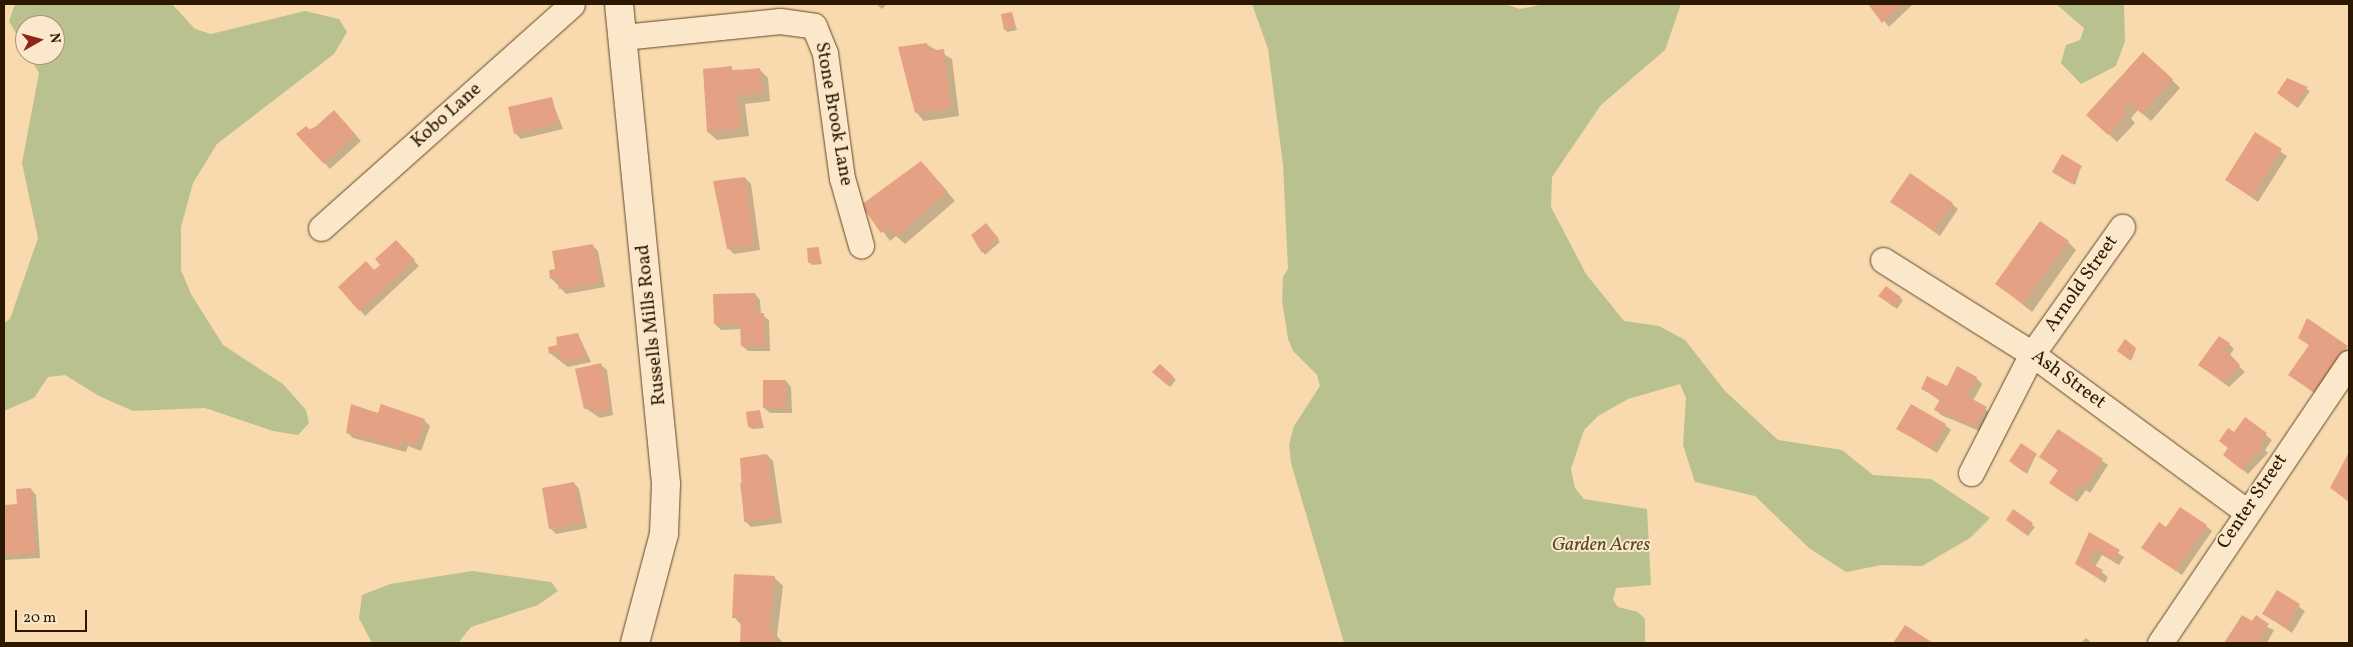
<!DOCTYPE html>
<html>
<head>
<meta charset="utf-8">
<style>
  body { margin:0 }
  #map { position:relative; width:2353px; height:647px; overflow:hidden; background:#f9daae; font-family:Vollkorn,serif }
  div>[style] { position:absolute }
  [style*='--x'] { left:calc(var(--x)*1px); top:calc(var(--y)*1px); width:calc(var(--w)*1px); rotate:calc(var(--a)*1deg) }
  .green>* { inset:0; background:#b9c18e }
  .shadow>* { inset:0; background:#0003 }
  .building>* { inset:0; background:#e5a183 }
  .roads { filter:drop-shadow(0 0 1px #5f482c) drop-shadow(0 0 1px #5f482c) }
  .minor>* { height:25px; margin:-12.5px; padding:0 12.5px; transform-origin:12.5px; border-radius:12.5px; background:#fbe7ca }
  .secondary>* { height:28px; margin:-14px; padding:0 14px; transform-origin:14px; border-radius:14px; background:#fbe7ca }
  span { translate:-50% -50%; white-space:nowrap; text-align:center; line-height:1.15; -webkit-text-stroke:4px #fbe7ca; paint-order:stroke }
  .street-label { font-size:19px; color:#2c1701 }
  .park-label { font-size:19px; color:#564a2b; font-style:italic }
  .frame { position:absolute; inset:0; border:5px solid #2c1701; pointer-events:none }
  .north { position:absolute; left:15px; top:15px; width:50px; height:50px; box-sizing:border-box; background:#fbe7ca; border:1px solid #a8947a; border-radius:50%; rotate:83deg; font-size:14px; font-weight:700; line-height:20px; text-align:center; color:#2c1701 }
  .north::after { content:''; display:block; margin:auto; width:18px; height:22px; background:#8f2418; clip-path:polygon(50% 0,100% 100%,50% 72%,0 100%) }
  .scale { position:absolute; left:15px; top:610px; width:72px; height:22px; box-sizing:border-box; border:2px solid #2c1701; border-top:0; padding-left:6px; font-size:15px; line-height:18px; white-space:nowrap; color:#2c1701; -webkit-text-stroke:4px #fbe7ca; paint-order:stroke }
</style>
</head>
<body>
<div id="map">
  <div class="green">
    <i style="clip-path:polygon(15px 4px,172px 4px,195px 29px,211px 34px,305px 11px,339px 19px,347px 32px,334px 54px,217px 144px,193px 183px,181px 227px,181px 270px,191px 294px,223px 345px,283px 384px,306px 410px,309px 423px,298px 435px,273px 431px,205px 408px,133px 411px,99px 396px,65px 375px,48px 377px,34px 398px,4px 411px,4px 323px,10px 319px,38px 238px,22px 163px,39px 73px,29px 55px,55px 55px,55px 25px,25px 25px,25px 49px,9px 21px)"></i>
    <i style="clip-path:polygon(1252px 4px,1505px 4px,1520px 9px,1544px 4px,1681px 4px,1665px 50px,1601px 105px,1552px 177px,1551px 207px,1586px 274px,1624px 321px,1659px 326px,1685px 340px,1725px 391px,1778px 440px,1842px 450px,1873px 475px,1931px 479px,1990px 518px,1970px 538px,1922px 566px,1882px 565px,1846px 572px,1809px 548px,1755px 496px,1695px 482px,1683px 445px,1686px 398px,1680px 384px,1628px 399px,1598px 416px,1584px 430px,1571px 469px,1575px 488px,1584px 499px,1647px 509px,1651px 585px,1616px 588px,1613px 600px,1618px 607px,1638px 612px,1645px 619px,1645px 643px,1344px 643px,1291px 463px,1289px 445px,1294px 426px,1320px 386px,1317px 375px,1293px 351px,1288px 339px,1282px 300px,1283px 277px,1288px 269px,1283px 165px,1268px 49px)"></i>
    <i style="clip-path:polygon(2056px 4px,2124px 4px,2125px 41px,2116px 66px,2081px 84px,2061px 63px,2066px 45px,2080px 40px,2084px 28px)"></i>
    <i style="clip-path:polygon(472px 571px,551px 582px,558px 591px,538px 605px,471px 627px,458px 643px,372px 643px,359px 618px,362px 595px,390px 584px)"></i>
  </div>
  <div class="shadow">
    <i style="clip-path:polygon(876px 4px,887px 4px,882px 9px)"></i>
    <i style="clip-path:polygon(1870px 4px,1913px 4px,1889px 27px)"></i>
    <i style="clip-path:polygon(1012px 13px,1017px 30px,1007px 32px,1005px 29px)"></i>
    <i style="clip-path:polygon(926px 44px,952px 59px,959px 116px,924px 121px,916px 112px)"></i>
    <i style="clip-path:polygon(759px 69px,768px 78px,770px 101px,745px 104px,749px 136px,717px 140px,708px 132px,704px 71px)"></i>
    <i style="clip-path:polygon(2288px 79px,2310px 91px,2298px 108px,2281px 96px)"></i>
    <i style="clip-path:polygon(2172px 80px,2180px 88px,2151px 121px,2138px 110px,2131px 118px,2135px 123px,2117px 142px,2088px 115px)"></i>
    <i style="clip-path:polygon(551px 98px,563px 129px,521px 139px,515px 133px)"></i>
    <i style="clip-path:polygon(339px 117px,361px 141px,330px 169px,298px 134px)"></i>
    <i style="clip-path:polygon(2255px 134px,2287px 156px,2258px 202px,2226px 180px)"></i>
    <i style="clip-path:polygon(921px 162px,955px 201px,905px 244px,896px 236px,890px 241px,863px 205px)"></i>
    <i style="clip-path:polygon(2081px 167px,2075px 185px,2053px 172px)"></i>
    <i style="clip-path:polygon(745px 178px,751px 184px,760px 250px,734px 254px,728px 248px)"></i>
    <i style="clip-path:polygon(1892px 202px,1952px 204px,1958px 209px,1940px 236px)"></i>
    <i style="clip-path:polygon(988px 227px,1000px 242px,985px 255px,983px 252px)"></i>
    <i style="clip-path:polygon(396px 242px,419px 266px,365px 316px,360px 310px)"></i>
    <i style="clip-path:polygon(2068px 242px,2076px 250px,2032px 312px,1997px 284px)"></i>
    <i style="clip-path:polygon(593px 246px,598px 251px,605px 287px,566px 294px,551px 278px)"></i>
    <i style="clip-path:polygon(818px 248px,822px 264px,812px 265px,809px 262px)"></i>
    <i style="clip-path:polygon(755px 294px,760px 300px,761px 314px,769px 320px,770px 351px,748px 351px,742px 346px,741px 329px,721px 330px,715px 324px)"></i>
    <i style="clip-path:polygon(1883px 298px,1900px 298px,1903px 300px,1897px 309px)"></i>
    <i style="clip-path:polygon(578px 334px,591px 362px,568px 367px,550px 353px)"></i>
    <i style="clip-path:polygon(2300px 338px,2349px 350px,2349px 358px,2321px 398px,2290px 375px,2310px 346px)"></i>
    <i style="clip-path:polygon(2229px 344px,2234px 349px,2229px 356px,2245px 372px,2229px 387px,2206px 370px)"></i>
    <i style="clip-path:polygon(2136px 349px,2131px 361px,2121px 353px)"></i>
    <i style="clip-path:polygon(601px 365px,607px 370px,613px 415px,600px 418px,585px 408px)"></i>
    <i style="clip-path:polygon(1160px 366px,1176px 380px,1170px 387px,1154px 372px)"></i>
    <i style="clip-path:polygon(1976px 378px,1982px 384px,1973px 401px,1992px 414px,1982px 432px,1941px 415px,1935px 409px,1940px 401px,1922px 388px,1947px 388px)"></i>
    <i style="clip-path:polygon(786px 381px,791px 387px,792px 413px,770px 413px,764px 408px)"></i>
    <i style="clip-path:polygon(760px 412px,764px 428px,752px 429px,749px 427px)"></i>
    <i style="clip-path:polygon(378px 415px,424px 420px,430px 426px,421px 451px,408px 446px,406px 452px,353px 438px,347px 432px)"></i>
    <i style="clip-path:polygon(2245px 418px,2272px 440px,2265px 450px,2268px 453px,2248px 474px,2224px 455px)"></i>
    <i style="clip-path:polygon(1945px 425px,1951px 430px,1937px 453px,1898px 429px)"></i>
    <i style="clip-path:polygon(2058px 430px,2108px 465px,2090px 493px,2086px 490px,2077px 502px,2051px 483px,2059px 471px,2041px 457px)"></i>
    <i style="clip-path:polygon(767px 455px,773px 461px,782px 523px,751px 527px,745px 521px,740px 484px)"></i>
    <i style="clip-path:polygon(2036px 455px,2027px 474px,2013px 464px)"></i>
    <i style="clip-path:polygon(2349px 455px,2349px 502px,2331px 488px)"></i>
    <i style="clip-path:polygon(574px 483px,579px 489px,587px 528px,556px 534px,550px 528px)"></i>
    <i style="clip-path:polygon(31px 489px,36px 495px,40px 558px,4px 560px,4px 506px,18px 506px)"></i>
    <i style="clip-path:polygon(2014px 511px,2035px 527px,2028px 536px,2010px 522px)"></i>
    <i style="clip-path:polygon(2206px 526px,2212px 531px,2182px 575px,2143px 548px,2166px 529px)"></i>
    <i style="clip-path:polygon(2089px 534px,2124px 557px,2119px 565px,2102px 555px,2095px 567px,2108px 577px,2105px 583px,2076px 564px)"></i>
    <i style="clip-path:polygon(736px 576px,775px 578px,783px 586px,777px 636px,783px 643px,741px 643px,742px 626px,734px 617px)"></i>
    <i style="clip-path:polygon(2277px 592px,2305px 611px,2292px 633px,2264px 614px)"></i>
    <i style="clip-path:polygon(2243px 617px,2274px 630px,2267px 643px,2225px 643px)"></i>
    <i style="clip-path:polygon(2086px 638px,2092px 643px,2081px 643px)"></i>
  </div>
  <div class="building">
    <i style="clip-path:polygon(1868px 4px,1902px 4px,1882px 23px)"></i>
    <i style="clip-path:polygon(1012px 12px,1015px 27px,1004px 30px,1001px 14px)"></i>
    <i style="clip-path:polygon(927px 43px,928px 51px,944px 49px,951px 108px,915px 113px,898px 47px)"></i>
    <i style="clip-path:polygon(2143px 52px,2173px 79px,2142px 114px,2129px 102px,2123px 109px,2127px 113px,2108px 135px,2086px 115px)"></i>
    <i style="clip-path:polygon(732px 66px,732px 71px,760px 68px,763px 93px,737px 96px,741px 128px,707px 132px,703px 69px)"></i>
    <i style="clip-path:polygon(2287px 78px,2308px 87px,2295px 106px,2277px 93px)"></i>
    <i style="clip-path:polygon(552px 97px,558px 123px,514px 134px,508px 107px)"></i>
    <i style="clip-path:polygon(334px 110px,356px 135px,324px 164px,296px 134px,306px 126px,311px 131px)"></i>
    <i style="clip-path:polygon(2255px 132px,2282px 149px,2252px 197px,2225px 180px)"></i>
    <i style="clip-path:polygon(2062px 154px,2082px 166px,2072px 184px,2052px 172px)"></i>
    <i style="clip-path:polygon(921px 161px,948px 192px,896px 237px,888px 227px,881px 233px,861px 205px)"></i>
    <i style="clip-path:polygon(1910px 173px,1953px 203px,1934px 231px,1890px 202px)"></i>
    <i style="clip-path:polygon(745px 177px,755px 245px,727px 249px,713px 181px)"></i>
    <i style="clip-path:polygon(2040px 221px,2069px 241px,2023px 304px,1995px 284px)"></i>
    <i style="clip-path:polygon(986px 223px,999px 239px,982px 253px,971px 235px)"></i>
    <i style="clip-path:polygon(396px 240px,415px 260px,359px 311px,338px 287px,366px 261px,374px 270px,380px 265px,375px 259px)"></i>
    <i style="clip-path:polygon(593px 244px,600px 282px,559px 289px,557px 277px,550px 279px,549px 270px,555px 269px,552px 251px)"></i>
    <i style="clip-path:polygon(819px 247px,820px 262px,808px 263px,807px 248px)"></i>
    <i style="clip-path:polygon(1886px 286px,1901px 297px,1894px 307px,1878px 296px)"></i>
    <i style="clip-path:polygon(755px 293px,756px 313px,764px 313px,765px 346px,741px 346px,740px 324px,714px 324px,713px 294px)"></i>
    <i style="clip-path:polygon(2307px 318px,2348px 346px,2315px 393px,2288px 375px,2309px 345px,2298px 338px)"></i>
    <i style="clip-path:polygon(578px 333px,586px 357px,561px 362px,560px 352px,549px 354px,548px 347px,557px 345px,556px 337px)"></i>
    <i style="clip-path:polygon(2219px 336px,2230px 343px,2225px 349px,2240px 365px,2223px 382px,2198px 365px)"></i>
    <i style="clip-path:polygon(2125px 339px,2136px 348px,2128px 359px,2117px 351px)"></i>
    <i style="clip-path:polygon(601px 363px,610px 403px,608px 410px,593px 413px,592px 407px,584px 409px,575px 369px)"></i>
    <i style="clip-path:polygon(1160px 364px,1174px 377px,1167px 385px,1152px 372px)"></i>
    <i style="clip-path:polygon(1957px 366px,1977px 377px,1967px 396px,1987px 407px,1976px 427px,1934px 410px,1940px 399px,1921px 389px,1927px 376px,1947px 386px)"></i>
    <i style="clip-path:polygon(763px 380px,786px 380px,786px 408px,763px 408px)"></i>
    <i style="clip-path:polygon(351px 404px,378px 413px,381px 404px,425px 419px,416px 446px,402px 441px,400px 447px,346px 433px)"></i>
    <i style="clip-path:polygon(1911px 404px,1946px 424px,1932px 449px,1896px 429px)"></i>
    <i style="clip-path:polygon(760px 410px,762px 426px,748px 427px,746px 412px)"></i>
    <i style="clip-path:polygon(2245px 417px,2267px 433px,2260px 444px,2263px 447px,2242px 470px,2223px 455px,2228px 448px,2219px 441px,2228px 428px,2234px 432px)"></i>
    <i style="clip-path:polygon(2058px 429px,2103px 459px,2084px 488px,2080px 485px,2071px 498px,2049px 483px,2058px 470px,2039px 457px)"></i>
    <i style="clip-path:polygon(2021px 443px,2037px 454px,2024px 472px,2009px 461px)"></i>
    <i style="clip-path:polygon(2349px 452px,2349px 501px,2330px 488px)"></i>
    <i style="clip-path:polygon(767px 454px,777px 517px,744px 522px,740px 458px)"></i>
    <i style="clip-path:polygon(574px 482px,582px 522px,549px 529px,542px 488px)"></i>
    <i style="clip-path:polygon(31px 488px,35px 553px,4px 554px,4px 505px,17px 504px,16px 489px)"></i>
    <i style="clip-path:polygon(2180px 507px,2207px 525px,2176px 571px,2141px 548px,2159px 522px,2166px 527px)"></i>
    <i style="clip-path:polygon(2013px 509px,2033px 523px,2025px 534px,2006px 520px)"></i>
    <i style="clip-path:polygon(2089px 532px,2120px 550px,2113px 560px,2096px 550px,2089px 562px,2103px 570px,2099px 578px,2075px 564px)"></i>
    <i style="clip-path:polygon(734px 574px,775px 576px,769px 632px,775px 633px,775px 643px,740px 643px,741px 618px,732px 618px)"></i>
    <i style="clip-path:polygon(2277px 590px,2300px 604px,2286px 628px,2262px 614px)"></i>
    <i style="clip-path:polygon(2242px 615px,2252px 621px,2256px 615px,2269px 624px,2260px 637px,2269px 643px,2224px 643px)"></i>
    <i style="clip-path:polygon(1905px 625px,1933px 643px,1893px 643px)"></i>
  </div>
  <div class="roads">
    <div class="minor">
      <i style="--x:623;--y:37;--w:158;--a:-5.8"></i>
      <i style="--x:780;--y:21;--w:34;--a:8"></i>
      <i style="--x:814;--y:26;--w:29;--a:68"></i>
      <i style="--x:825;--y:53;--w:126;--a:82.3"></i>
      <i style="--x:842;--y:178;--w:70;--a:74.2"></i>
      <i style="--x:321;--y:228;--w:336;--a:-41.7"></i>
      <i style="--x:1883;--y:260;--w:176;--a:32.2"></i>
      <i style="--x:2032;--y:354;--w:265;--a:36.3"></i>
      <i style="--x:1971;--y:473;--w:134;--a:-62.9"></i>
      <i style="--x:2032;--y:354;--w:156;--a:-54.7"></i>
      <i style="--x:2160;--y:643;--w:338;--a:-56"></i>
    </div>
    <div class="secondary">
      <i style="--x:619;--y:4;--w:482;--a:84.4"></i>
      <i style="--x:666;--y:484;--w:50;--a:92.3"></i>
      <i style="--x:664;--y:534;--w:113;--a:104.9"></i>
    </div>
  </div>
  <div class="street-label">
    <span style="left:833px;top:114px;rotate:80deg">Stone Brook Lane</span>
    <span style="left:447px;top:116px;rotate:-42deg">Kobo Lane</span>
    <span style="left:2082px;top:284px;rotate:-55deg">Arnold Street</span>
    <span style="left:652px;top:325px;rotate:-96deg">Russells Mills Road</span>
    <span style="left:2068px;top:380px;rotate:36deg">Ash Street</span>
    <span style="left:2253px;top:502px;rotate:-56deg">Center Street</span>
  </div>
  <div class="park-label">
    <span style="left:1601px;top:546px">Garden Acres</span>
  </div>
  <div class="frame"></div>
  <div class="north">N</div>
  <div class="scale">20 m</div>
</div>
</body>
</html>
